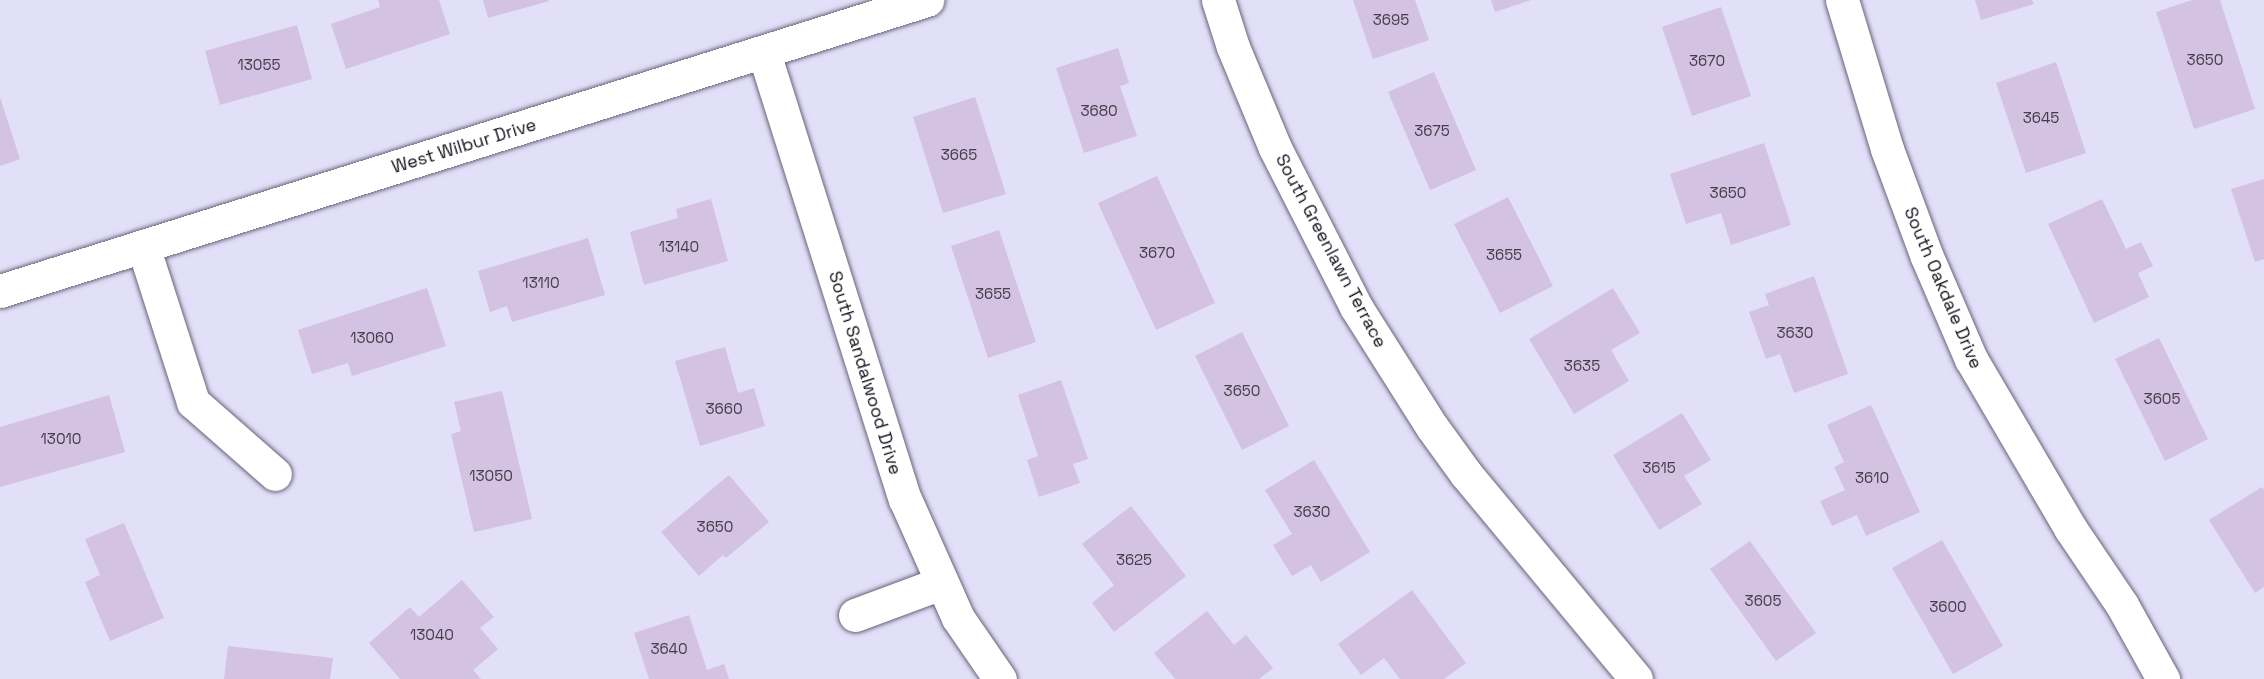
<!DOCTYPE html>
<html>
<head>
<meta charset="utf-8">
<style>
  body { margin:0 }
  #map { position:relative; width:2264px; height:679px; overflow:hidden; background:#e2dff8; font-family:"Space Grotesk",sans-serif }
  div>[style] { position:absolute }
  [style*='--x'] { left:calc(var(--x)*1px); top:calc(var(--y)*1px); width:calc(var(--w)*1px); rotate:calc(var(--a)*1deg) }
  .building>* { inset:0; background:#d4c2e2 }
  .roads { filter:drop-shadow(0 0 2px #68647a) drop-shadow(0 0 2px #68647a) }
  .minor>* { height:33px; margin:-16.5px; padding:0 16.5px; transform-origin:16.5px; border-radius:16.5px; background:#fff }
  span { translate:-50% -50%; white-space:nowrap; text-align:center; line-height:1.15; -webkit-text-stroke:4.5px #fff; paint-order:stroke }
  .number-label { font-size:15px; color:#433d4c }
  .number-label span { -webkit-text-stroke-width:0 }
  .street-label { font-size:18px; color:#13111a }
</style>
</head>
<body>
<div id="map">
  <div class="building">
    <i style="clip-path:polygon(378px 0,439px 0,450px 34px,346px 69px,331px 24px,380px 7px)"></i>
    <i style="clip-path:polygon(483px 0,549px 0,549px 1px,488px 18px)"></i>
    <i style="clip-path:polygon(1353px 0,1415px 0,1429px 40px,1373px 59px)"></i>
    <i style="clip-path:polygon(1491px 0,1531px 0,1495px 12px)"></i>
    <i style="clip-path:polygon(1975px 0,2032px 0,2034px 4px,1981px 20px)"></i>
    <i style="clip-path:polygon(2192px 0,2220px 0,2255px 109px,2194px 129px,2156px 12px)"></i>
    <i style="clip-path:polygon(1721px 7px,1751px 96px,1692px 116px,1662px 27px)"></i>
    <i style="clip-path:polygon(297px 25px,312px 79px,220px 105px,205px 51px)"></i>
    <i style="clip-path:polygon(1118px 48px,1129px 83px,1120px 86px,1137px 136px,1084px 153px,1056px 68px)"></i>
    <i style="clip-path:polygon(2056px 62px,2086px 153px,2026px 173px,1996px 83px)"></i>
    <i style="clip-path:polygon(1434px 72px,1476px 170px,1430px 190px,1388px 92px)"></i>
    <i style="clip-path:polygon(0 97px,20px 159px,0 166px)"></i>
    <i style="clip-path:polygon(975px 97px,1006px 194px,943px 213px,913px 117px)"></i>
    <i style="clip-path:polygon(1764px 143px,1791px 225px,1731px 245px,1721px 213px,1686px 224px,1670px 174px)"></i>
    <i style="clip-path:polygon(1157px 176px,1215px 303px,1156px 330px,1098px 203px)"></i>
    <i style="clip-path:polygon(2264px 179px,2264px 259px,2255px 262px,2231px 189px)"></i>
    <i style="clip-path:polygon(1508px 197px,1553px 286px,1500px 313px,1454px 224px)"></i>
    <i style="clip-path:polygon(711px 199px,728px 261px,644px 285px,630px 232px,678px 218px,676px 209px)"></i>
    <i style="clip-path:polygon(2102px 199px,2126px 249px,2141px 242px,2153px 266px,2138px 273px,2149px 297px,2094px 323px,2048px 224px)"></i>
    <i style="clip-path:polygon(999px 230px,1036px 342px,988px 358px,951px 246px)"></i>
    <i style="clip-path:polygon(588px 238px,605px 295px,512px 322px,507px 306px,490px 312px,478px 271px)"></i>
    <i style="clip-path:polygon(1814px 276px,1848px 374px,1794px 393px,1780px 354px,1766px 359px,1749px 312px,1769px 305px,1765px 294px)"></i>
    <i style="clip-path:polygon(427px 288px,446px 346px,352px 376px,348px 363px,312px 374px,298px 330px)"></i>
    <i style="clip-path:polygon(1613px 288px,1640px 333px,1611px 350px,1629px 381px,1574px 414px,1529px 339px)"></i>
    <i style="clip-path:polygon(1242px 332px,1289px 426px,1242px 450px,1195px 356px)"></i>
    <i style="clip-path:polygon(2159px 338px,2208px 439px,2165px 461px,2115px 359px)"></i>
    <i style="clip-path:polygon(725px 347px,738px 393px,754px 388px,765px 426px,700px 446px,675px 361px)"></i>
    <i style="clip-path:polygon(1061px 380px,1088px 459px,1073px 464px,1080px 483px,1039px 497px,1027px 460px,1038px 456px,1018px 395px)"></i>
    <i style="clip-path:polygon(502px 391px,532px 519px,474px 532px,451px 434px,461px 431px,454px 402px)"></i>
    <i style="clip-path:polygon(109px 395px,125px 452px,0 487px,0 427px)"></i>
    <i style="clip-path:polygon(1871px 405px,1920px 512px,1866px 536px,1857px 515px,1832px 526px,1820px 501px,1845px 490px,1834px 467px,1844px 462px,1827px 425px)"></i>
    <i style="clip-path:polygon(1682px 413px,1711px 460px,1684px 476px,1702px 504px,1659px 530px,1613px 455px)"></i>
    <i style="clip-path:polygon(1314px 460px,1370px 552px,1321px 582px,1311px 565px,1292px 576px,1273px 545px,1292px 534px,1265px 490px)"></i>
    <i style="clip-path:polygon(729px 475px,769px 522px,726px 558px,723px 555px,699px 576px,661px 532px)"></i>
    <i style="clip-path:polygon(2262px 487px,2264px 490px,2264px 587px,2255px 593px,2209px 520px)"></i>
    <i style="clip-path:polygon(1131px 506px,1186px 576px,1114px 632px,1092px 603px,1114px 585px,1082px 544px)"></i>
    <i style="clip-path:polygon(124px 523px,164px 618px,110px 641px,85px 582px,100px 575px,85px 539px)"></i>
    <i style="clip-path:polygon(1942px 540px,2003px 646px,1953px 674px,1892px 568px)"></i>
    <i style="clip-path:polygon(1750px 541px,1816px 633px,1776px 661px,1710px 569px)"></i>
    <i style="clip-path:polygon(462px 580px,494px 617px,480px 628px,498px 649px,473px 670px,481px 679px,400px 679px,369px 643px,410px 607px,419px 617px)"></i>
    <i style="clip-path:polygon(1412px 590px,1466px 663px,1444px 679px,1400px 679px,1384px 658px,1361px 675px,1338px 644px)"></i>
    <i style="clip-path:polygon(1207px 611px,1234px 645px,1246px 635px,1273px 668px,1259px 679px,1175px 679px,1154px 653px)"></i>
    <i style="clip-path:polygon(689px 615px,707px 670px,724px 664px,729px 679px,649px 679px,634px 633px)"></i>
    <i style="clip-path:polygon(228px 646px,333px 658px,330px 679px,224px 679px)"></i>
  </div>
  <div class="roads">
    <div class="minor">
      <i style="--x:1218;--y:0;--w:49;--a:72.3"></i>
      <i style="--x:1233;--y:47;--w:109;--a:67.4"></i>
      <i style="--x:1275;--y:148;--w:178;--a:63"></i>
      <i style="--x:1356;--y:307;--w:142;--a:57.7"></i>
      <i style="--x:1432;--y:427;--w:58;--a:54.1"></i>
      <i style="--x:1466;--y:474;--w:266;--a:50.3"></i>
      <i style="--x:1842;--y:0;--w:156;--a:73.2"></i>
      <i style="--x:1887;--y:149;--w:115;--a:69.7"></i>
      <i style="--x:1927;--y:257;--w:111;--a:66.7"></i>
      <i style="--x:1971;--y:359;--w:196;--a:59.6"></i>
      <i style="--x:2070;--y:528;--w:93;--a:56"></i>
      <i style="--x:2122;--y:605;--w:85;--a:61"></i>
      <i style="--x:764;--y:53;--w:468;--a:72.5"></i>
      <i style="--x:905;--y:499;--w:130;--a:66"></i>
      <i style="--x:958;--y:618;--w:74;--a:55.5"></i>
      <i style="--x:143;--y:246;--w:164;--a:72.2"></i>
      <i style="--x:193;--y:402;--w:109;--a:41.3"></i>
      <i style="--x:0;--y:291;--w:972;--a:-17.43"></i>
      <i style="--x:855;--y:615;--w:92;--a:-20.4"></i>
    </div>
  </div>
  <div class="number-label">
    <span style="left:1391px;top:20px">3695</span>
    <span style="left:2205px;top:60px">3650</span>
    <span style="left:1707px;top:61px">3670</span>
    <span style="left:259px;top:65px">13055</span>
    <span style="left:1099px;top:111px">3680</span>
    <span style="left:2041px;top:118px">3645</span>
    <span style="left:1432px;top:131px">3675</span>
    <span style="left:959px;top:155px">3665</span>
    <span style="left:1728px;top:193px">3650</span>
    <span style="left:679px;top:247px">13140</span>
    <span style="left:1157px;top:253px">3670</span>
    <span style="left:1504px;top:255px">3655</span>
    <span style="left:541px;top:283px">13110</span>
    <span style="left:993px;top:294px">3655</span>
    <span style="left:1795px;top:333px">3630</span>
    <span style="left:372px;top:338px">13060</span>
    <span style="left:1582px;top:366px">3635</span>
    <span style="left:1242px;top:391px">3650</span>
    <span style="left:2162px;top:399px">3605</span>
    <span style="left:724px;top:409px">3660</span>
    <span style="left:61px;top:439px">13010</span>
    <span style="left:1659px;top:468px">3615</span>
    <span style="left:491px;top:476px">13050</span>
    <span style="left:1872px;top:478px">3610</span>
    <span style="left:1312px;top:512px">3630</span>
    <span style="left:715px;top:527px">3650</span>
    <span style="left:1134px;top:560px">3625</span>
    <span style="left:1763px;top:601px">3605</span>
    <span style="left:1948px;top:607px">3600</span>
    <span style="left:432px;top:635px">13040</span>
    <span style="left:669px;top:649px">3640</span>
  </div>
  <div class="street-label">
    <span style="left:464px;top:146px;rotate:-17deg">West Wilbur Drive</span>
    <span style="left:1331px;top:251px;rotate:62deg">South Greenlawn Terrace</span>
    <span style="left:1943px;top:288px;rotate:67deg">South Oakdale Drive</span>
    <span style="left:865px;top:373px;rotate:73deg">South Sandalwood Drive</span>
  </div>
</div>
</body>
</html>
